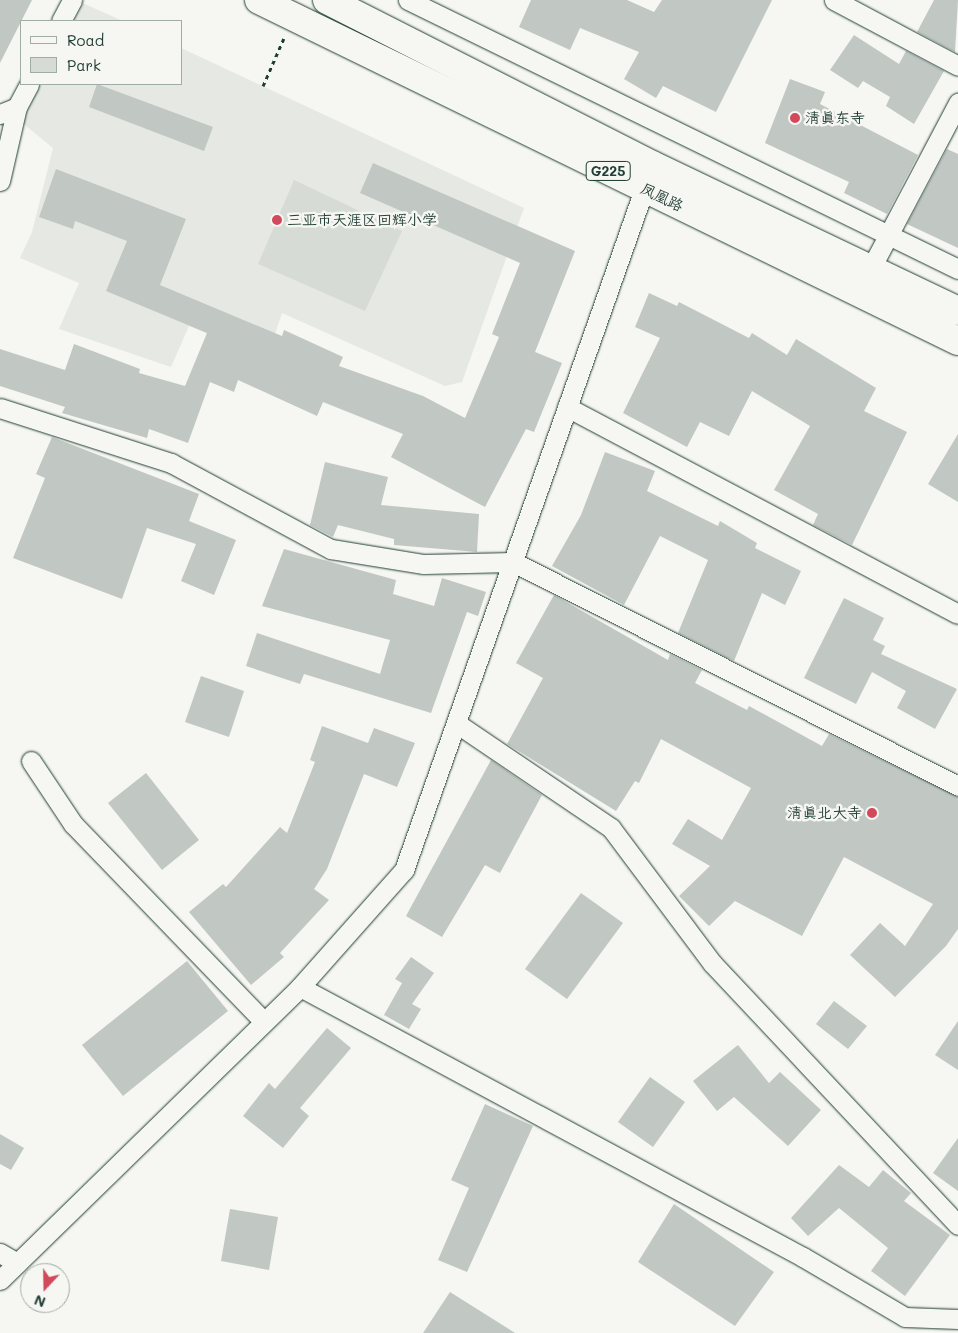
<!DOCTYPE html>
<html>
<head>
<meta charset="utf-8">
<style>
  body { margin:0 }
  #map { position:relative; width:958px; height:1333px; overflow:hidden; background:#f6f6f2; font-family:Mali,"LXGW WenKai TC",sans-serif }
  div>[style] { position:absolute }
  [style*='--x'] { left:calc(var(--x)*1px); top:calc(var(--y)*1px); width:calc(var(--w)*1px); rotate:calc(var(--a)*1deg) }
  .built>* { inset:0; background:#e6e8e4 }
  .green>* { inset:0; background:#d6dbd6 }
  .building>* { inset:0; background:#c1c8c3 }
  .path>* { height:3px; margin-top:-1.5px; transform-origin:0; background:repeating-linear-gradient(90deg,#1f3d34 0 4px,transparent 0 8px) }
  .roads { filter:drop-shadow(0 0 1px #1f3d34) drop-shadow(0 0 1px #1f3d34) }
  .street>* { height:19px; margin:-9.5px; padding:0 9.5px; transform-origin:9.5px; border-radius:9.5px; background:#f6f6f2 }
  .highway>* { height:28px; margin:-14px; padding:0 14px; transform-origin:14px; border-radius:14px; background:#f6f6f2 }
  .dots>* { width:14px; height:14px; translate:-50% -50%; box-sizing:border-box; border:2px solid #f6f6f2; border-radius:50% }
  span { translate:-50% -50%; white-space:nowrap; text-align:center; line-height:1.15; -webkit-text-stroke:5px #f6f6f2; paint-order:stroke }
  .shield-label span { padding:1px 4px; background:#f6f6f2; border:1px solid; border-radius:4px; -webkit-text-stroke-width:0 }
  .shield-label { font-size:14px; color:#1f3d34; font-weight:700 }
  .poi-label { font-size:15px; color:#1f3d34 }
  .left { translate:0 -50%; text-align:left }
  .right { translate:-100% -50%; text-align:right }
  .street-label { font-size:15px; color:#1f3d34 }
  .legend { position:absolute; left:20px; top:20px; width:162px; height:65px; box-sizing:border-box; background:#f6f6f2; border:1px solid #a0aca6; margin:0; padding:6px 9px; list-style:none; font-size:15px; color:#1f3d34 }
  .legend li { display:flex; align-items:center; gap:10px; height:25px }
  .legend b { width:25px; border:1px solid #a0aca6 }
  .north { position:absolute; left:20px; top:1263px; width:50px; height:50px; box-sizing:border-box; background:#f6f6f2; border:1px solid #a0aca6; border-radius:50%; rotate:201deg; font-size:14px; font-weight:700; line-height:20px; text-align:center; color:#1f3d34 }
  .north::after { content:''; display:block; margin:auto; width:18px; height:22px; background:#d1495b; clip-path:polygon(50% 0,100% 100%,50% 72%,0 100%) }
</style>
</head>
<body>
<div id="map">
  <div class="built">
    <i style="clip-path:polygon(78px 1px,123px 21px,68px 21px)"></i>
    <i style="clip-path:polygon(181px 48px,524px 208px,462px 382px,445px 386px,282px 313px,267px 358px,189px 326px,171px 367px,59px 329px,79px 283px,20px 258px,32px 232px,53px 148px,20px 121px,38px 84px,181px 84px)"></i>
  </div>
  <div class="green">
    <i style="clip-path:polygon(294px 180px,402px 231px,365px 311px,258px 264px)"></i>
  </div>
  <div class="building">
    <i style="clip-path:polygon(0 0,32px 0,0 63px)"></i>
    <i style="clip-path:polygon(531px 0,627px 0,654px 12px,662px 0,772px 0,716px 112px,663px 86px,656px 98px,624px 79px,639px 52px,580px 28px,570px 50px,519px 27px)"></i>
    <i style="clip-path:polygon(934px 0,958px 0,955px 52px,917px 32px)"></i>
    <i style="clip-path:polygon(854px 35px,899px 64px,906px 51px,944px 71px,914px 124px,886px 106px,890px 97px,863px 81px,858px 88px,830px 70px)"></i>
    <i style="clip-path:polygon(790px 79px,825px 92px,820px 104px,918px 155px,887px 214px,844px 193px,849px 182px,765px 143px)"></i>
    <i style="clip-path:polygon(97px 84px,213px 127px,204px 151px,89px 107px)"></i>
    <i style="clip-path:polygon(947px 149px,958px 154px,958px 248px,907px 224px)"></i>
    <i style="clip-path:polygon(373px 163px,575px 251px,535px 352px,562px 363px,534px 432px,526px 429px,485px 507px,391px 457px,403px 434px,323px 402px,317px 416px,238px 380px,234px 392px,210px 382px,188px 443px,149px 429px,147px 438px,62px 413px,65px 407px,0 386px,0 349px,65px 370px,74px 344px,140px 369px,139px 373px,185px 386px,207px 333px,106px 291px,127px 241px,75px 221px,73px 229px,39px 217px,56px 169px,186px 219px,160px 285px,282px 336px,284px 330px,343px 357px,339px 366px,423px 396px,465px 418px,499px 337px,492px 334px,520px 263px,360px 193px)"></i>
    <i style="clip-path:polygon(649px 293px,677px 306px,679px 302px,749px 338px,752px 333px,787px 355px,796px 339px,876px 388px,864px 411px,907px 432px,852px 545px,813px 525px,818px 514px,774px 490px,810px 426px,752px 391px,729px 436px,700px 422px,687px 447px,623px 413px,660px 338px,635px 327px)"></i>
    <i style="clip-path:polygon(958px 434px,958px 502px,928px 484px)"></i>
    <i style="clip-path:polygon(52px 437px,199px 494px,189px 521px,236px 540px,214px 595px,181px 581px,196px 544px,147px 528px,122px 599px,13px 558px,45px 478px,36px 474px)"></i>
    <i style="clip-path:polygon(605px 452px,655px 471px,647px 491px,718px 526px,720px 521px,757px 543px,755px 548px,801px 571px,785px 605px,762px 593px,734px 661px,678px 633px,708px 560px,660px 536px,624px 605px,552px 566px,581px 515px)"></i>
    <i style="clip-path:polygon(325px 462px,388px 477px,381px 505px,479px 514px,477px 552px,394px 545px,394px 539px,338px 525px,333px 537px,310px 525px)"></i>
    <i style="clip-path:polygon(284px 549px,396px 580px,393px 594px,434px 606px,442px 578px,486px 592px,478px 616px,467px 612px,431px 713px,304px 674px,300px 684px,246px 666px,257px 633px,380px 674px,390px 640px,262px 606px)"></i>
    <i style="clip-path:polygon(554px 595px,668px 660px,670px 654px,702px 670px,695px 683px,747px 710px,749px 706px,822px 746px,829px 734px,958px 797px,958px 929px,946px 946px,895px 997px,850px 955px,880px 923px,905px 946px,933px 904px,844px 857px,802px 936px,735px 901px,709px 926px,679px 896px,710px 866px,672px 844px,688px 819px,722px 840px,751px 788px,661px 739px,639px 783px,635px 781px,616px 811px,507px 744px,543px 678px,516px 663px)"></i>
    <i style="clip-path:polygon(844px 598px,884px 618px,873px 640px,885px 646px,881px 654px,957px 689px,935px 729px,897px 708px,906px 691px,872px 672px,856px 704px,804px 678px)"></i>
    <i style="clip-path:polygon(201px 676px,244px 691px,229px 737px,185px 722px)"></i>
    <i style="clip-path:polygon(322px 726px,368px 743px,374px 728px,415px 743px,397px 787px,364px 774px,327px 869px,314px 889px,329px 900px,280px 953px,284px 957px,251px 985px,189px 912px,223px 884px,226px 887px,280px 827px,287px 833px,315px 762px,310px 760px)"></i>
    <i style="clip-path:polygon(491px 760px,542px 795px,500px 873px,485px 865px,442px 937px,406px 916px)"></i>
    <i style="clip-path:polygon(146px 773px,199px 840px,162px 870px,108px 803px)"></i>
    <i style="clip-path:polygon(581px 893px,623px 923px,567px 999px,525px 969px)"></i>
    <i style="clip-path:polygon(411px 957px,434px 973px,412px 1004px,421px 1009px,409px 1029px,384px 1015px,402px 983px,395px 979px)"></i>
    <i style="clip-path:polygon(187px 961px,228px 1011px,123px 1096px,82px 1045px)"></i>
    <i style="clip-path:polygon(834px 1001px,867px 1026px,848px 1049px,816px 1024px)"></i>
    <i style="clip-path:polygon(958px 1021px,958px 1070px,935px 1055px)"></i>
    <i style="clip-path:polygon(327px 1028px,351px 1048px,300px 1108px,309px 1116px,283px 1148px,243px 1116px,269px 1083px,275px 1089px)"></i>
    <i style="clip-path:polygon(738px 1045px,769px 1083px,780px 1072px,821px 1110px,788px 1146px,734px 1097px,717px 1111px,693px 1081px)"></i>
    <i style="clip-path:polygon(650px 1077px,685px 1102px,653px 1147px,618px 1122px)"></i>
    <i style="clip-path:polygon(485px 1104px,533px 1126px,467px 1272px,438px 1260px,469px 1188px,451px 1180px)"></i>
    <i style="clip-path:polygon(0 1134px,24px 1148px,11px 1170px,0 1164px)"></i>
    <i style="clip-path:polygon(958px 1138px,958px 1191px,933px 1173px)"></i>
    <i style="clip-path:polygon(839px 1165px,869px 1187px,883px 1170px,911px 1193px,904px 1201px,950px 1235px,905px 1296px,871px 1271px,888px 1248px,839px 1208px,808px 1236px,791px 1218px)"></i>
    <i style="clip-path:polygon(674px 1204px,774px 1272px,735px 1326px,638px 1262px)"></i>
    <i style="clip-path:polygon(230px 1209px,278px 1217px,269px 1270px,221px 1261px)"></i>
    <i style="clip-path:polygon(450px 1292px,515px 1333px,423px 1333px)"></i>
  </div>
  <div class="path">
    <i style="--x:263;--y:86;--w:52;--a:-66.4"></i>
  </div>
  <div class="roads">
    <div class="street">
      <i style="--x:408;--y:0;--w:612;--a:26.06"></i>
      <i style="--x:834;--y:0;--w:140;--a:28"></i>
      <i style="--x:61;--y:21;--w:24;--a:-62"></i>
      <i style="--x:0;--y:114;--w:18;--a:-22"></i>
      <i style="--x:17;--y:107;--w:26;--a:-62"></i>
      <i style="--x:0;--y:181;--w:76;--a:-77.1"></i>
      <i style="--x:871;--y:268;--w:187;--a:-62.2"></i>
      <i style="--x:567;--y:407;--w:442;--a:27.9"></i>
      <i style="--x:0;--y:408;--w:180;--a:17.8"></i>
      <i style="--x:171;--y:463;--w:182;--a:28.3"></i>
      <i style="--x:331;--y:549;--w:94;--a:9.2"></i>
      <i style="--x:424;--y:564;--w:89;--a:-1.3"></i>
      <i style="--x:513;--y:562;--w:498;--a:26.7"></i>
      <i style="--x:456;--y:723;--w:187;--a:34.1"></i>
      <i style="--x:611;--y:828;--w:169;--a:53.2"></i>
      <i style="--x:712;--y:963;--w:359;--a:46.8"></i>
      <i style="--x:31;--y:761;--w:76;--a:56.3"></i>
      <i style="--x:73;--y:824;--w:275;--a:46"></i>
      <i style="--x:300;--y:987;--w:571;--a:28.23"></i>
      <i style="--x:803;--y:1257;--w:118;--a:30.5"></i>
      <i style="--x:905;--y:1317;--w:53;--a:2.2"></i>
      <i style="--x:0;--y:1253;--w:20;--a:30"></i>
      <i style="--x:0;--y:1280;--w:419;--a:-44.3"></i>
      <i style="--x:300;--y:987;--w:157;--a:-48.4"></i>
      <i style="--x:404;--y:870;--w:734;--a:-70.58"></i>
    </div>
    <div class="highway">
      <i style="--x:259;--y:0;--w:778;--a:26"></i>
      <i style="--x:327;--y:0;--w:364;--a:26.9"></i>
      <i style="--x:652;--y:165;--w:339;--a:25.5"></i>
    </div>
  </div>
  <div class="dots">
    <i style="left:795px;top:118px;background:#d1495b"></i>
    <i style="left:277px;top:220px;background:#d1495b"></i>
    <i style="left:872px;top:813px;background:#d1495b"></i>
  </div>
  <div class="shield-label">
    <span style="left:608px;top:171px">G225</span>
  </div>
  <div class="poi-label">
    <span class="left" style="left:805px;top:118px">清真东寺</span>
    <span class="left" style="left:287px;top:220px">三亚市天涯区回辉小学</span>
    <span class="right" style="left:862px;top:813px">清真北大寺</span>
  </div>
  <div class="street-label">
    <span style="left:662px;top:197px;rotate:26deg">凤凰路</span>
  </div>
  <ul class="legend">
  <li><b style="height:6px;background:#f6f6f2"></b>Road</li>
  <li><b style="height:14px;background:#d6dbd6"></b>Park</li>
  </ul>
  <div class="north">N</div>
</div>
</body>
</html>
